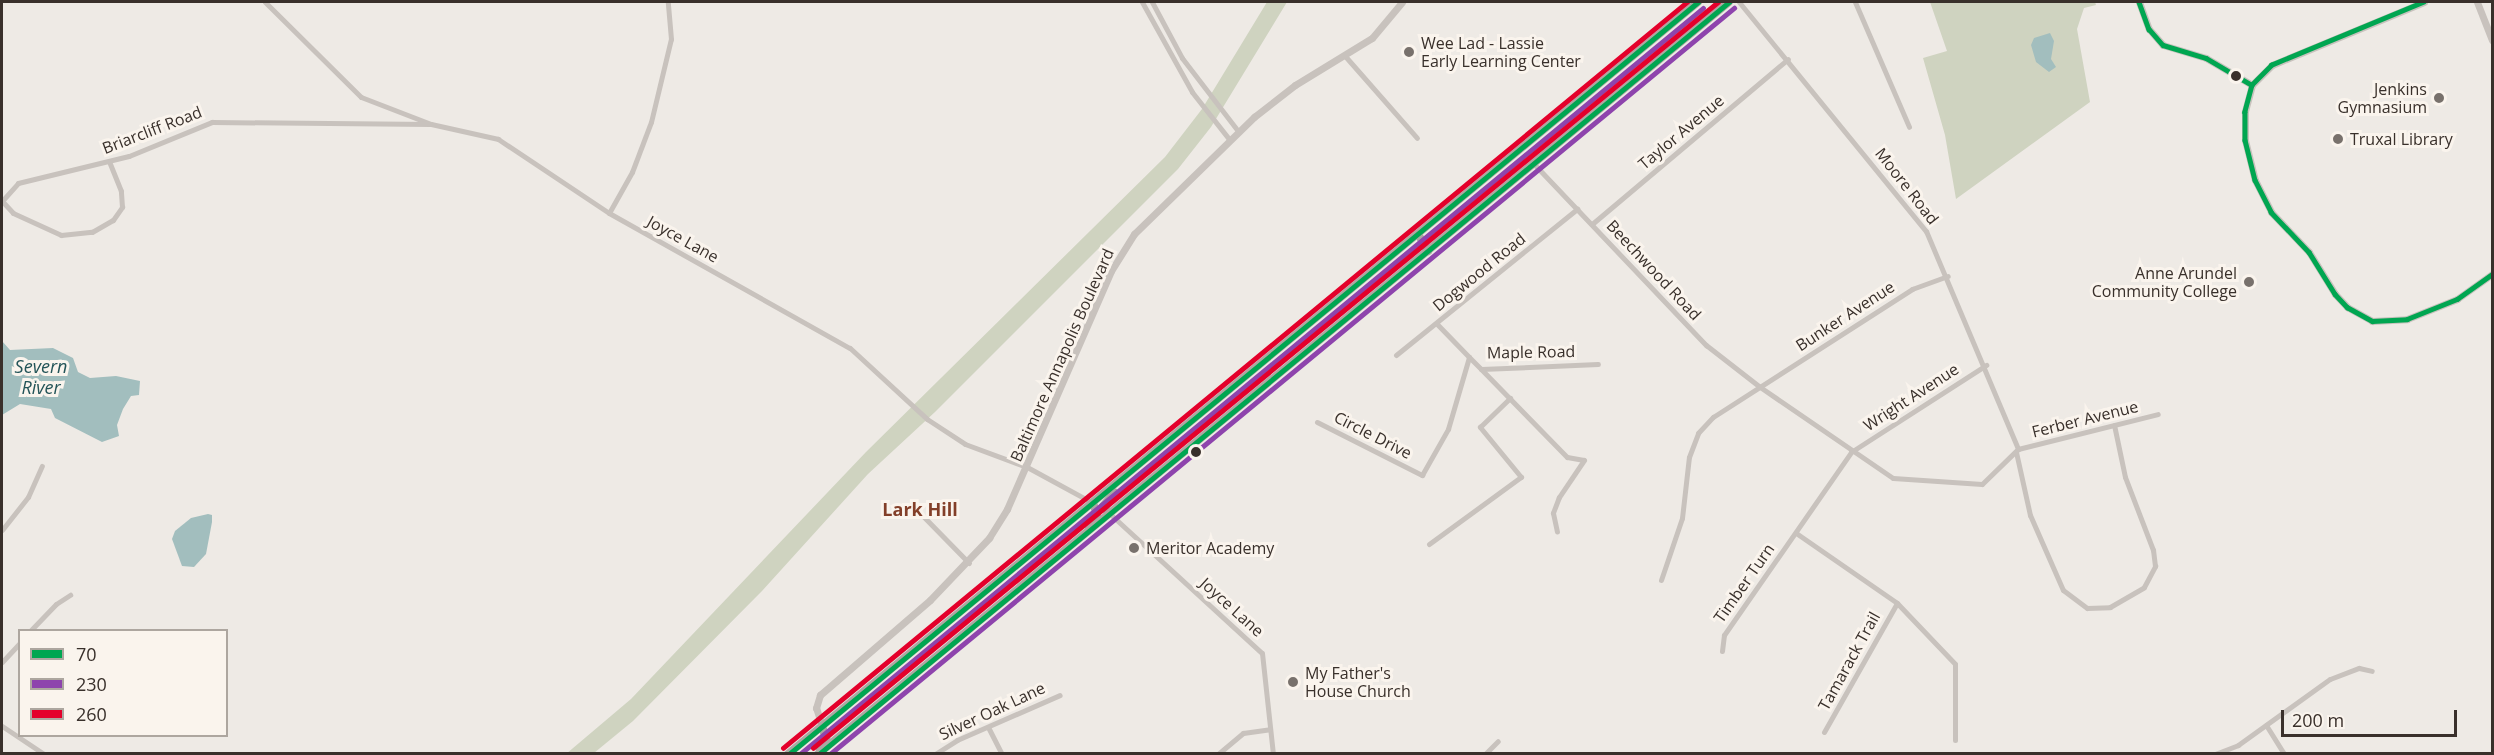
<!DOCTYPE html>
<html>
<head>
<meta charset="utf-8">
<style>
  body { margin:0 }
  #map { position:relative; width:2494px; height:755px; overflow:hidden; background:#eeeae5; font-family:"Open Sans",sans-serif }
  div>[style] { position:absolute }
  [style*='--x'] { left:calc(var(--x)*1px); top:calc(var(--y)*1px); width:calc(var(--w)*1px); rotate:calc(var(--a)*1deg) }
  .green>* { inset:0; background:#cfd3c0 }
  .water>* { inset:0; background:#a2bebe }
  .minor>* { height:5px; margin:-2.5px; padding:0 2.5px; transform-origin:2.5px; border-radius:2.5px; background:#c8c2bd }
  .tertiary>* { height:7px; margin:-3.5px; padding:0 3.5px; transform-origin:3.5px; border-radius:3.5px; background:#c8c2bd }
  .trunk>* { height:8px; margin:-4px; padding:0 4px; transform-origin:4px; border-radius:4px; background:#ada8a3 }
  .bus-1>* { height:4.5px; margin:-2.25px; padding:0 2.25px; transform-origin:2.25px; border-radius:2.25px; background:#00a651 }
  .bus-2>* { height:4.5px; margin:-2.25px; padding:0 2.25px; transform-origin:2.25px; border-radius:2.25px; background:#8e44ad }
  .bus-3>* { height:4.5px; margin:-2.25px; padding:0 2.25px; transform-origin:2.25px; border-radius:2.25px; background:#e4002b }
  .dots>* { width:16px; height:16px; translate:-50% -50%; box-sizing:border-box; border:3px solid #faf4ed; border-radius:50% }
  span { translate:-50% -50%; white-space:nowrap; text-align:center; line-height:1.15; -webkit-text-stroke:6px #faf4ed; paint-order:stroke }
  .poi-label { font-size:16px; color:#39302b }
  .left { translate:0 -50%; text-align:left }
  .right { translate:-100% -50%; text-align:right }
  .street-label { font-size:16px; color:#39302b }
  .water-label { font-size:18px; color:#235458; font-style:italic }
  .neighbourhood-label { font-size:18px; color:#833f29; font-weight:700 }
  .frame { position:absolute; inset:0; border:3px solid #39302b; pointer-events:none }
  .legend { position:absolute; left:18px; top:629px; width:210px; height:108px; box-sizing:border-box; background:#faf4ed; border:2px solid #ada69f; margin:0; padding:8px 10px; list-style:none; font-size:18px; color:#39302b }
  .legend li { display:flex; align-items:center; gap:12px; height:30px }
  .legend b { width:30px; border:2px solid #ada69f }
  .scale { position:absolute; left:2281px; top:710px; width:176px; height:27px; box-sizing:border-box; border:3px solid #39302b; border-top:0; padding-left:8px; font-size:18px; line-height:21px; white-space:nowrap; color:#39302b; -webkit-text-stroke:4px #faf4ed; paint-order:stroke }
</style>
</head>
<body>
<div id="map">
  <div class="green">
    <i style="clip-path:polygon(1267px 2px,1287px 2px,1211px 127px,1178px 169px,935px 412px,868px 474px,762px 591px,633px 721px,594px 753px,566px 754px,631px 699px,866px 452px,1165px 157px,1202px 109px)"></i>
    <i style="clip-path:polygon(1930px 2px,2095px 2px,2096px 5px,2084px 8px,2077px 29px,2090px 102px,1956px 199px,1945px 135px,1923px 58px,1947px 51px)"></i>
  </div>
  <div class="water">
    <i style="clip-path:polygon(2050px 33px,2054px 41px,2051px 59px,2056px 67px,2049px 72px,2036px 62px,2031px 45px,2034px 38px)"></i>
    <i style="clip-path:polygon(2px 341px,10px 350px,53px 348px,73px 358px,78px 372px,90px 378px,116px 376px,140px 381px,139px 395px,131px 396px,123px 409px,117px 425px,119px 436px,102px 442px,55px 418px,51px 409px,20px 404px,2px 415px)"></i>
    <i style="clip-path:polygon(208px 514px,212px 515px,212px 522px,206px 554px,194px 567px,182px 566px,172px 539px,175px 531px,191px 518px)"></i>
  </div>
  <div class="minor">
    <i style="--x:265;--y:2;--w:135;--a:44.7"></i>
    <i style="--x:361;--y:97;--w:75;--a:21.1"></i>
    <i style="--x:431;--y:124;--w:69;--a:12.6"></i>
    <i style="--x:498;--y:139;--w:133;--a:33.7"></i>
    <i style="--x:609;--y:213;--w:276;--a:29.3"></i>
    <i style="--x:850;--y:348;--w:105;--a:42.7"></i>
    <i style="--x:927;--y:419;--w:45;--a:33.3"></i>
    <i style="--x:965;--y:444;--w:66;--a:20.4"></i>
    <i style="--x:1027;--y:467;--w:75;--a:28.6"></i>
    <i style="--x:1142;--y:2;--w:103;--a:60.9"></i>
    <i style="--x:1192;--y:92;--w:60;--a:51.8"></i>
    <i style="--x:1152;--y:2;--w:64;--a:61.8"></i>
    <i style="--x:1182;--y:58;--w:92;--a:52.5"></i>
    <i style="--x:1739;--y:2;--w:296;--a:50.8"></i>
    <i style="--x:1926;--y:231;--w:237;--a:67.1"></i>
    <i style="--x:1855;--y:2;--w:136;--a:66.6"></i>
    <i style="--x:1345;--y:56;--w:109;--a:48.7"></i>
    <i style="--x:1534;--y:164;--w:250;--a:46.5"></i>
    <i style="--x:1706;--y:345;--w:68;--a:37.9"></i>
    <i style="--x:1760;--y:387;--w:161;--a:34.4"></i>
    <i style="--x:1893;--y:478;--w:89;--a:3.9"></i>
    <i style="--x:1982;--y:484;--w:50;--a:-44.2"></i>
    <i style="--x:2018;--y:449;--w:144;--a:-14"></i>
    <i style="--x:2;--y:201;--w:24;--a:-48"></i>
    <i style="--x:18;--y:183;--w:114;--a:-13.7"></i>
    <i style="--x:129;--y:156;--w:90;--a:-22.3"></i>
    <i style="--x:212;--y:122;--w:218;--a:0.5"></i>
    <i style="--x:2;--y:201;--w:16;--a:47"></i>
    <i style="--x:13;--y:213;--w:53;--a:24.6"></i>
    <i style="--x:61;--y:235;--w:31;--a:-6"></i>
    <i style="--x:92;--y:232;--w:24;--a:-30"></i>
    <i style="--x:113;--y:220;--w:16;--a:-55"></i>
    <i style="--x:122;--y:207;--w:16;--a:-94"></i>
    <i style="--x:121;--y:191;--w:31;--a:-112"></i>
    <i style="--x:609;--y:213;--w:47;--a:-60.7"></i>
    <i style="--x:632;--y:172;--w:53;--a:-69.2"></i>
    <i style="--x:651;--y:122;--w:85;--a:-76.5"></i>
    <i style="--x:671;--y:39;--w:37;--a:-95"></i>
    <i style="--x:1592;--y:224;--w:256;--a:-40.1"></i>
    <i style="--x:1396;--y:355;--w:233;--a:-38.9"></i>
    <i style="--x:1469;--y:357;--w:17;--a:45"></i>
    <i style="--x:1481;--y:369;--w:117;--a:-2.4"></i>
    <i style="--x:1481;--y:369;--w:123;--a:45.7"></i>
    <i style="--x:1567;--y:457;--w:17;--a:10"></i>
    <i style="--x:1584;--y:460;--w:45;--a:124"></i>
    <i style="--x:1559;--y:497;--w:17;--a:111"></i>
    <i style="--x:1553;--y:513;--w:19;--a:78"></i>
    <i style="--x:1317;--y:422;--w:118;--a:26.8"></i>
    <i style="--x:1422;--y:475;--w:53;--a:-60.5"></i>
    <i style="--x:1448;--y:429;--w:75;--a:-73.7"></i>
    <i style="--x:1469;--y:357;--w:46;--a:-134.1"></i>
    <i style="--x:2016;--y:452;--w:65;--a:77.5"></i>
    <i style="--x:2030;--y:515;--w:82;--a:66.3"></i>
    <i style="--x:2063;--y:590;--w:30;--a:37"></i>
    <i style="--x:2087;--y:608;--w:23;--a:-2"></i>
    <i style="--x:2110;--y:607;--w:39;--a:-30"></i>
    <i style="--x:2144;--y:587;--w:24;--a:-62"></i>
    <i style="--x:2155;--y:566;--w:16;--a:-97"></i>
    <i style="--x:2153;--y:550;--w:78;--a:-111"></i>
    <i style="--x:2125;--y:477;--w:53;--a:-101.9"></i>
    <i style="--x:920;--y:513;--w:70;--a:45.6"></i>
    <i style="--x:1109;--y:513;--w:207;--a:42.5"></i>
    <i style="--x:1262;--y:653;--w:102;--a:83.8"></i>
    <i style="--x:2;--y:530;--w:42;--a:-51.8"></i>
    <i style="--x:28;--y:497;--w:34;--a:-66"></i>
    <i style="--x:1796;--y:533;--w:123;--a:34.7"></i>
    <i style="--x:1897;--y:603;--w:84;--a:46.4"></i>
    <i style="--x:1955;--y:664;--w:76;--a:90"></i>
    <i style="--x:1429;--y:544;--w:114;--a:-36.1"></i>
    <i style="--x:1521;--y:477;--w:65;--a:-129.4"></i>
    <i style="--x:1480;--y:427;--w:42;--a:-44"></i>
    <i style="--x:1661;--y:580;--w:65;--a:-71.3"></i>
    <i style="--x:1682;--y:518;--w:61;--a:-83.5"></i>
    <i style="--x:1689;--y:457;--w:26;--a:-69"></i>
    <i style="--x:1698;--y:433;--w:22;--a:-47"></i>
    <i style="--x:1713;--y:417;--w:237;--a:-32.7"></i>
    <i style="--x:1912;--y:289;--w:38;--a:-20"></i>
    <i style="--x:31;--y:630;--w:36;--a:-46"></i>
    <i style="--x:56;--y:604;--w:17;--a:-33"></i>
    <i style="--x:1722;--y:651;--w:16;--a:-83"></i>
    <i style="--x:1724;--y:635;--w:223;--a:-55.2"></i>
    <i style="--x:1851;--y:452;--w:161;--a:-32.8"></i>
    <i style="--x:2;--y:662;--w:26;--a:-47"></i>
    <i style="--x:2266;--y:725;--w:34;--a:58"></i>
    <i style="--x:2;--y:726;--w:50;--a:33.7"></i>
    <i style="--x:988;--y:727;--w:30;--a:63"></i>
    <i style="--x:1824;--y:732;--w:148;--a:-60.5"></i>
    <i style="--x:935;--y:754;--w:26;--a:-32"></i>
    <i style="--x:957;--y:740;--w:112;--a:-23.6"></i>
    <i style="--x:1218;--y:754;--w:33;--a:-40"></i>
    <i style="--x:1243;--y:733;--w:27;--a:-8"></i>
    <i style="--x:1485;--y:754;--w:18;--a:-45"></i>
    <i style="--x:2215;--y:754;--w:25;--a:-21"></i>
    <i style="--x:2238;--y:745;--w:113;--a:-35.7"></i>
    <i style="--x:2330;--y:679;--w:31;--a:-21"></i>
    <i style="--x:2359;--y:668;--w:13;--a:13"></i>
  </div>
  <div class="tertiary">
    <i style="--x:2139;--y:2;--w:29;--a:70"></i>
    <i style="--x:2149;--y:29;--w:21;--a:49"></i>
    <i style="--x:2163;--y:45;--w:45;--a:16.8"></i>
    <i style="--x:2206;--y:58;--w:53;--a:30.4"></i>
    <i style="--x:2424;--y:2;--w:165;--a:157.5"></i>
    <i style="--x:2272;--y:65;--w:28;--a:135"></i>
    <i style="--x:2252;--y:85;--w:28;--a:105"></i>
    <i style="--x:2245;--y:112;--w:28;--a:90"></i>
    <i style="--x:2245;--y:140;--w:41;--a:76"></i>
    <i style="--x:2255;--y:180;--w:36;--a:63"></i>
    <i style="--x:2271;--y:212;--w:55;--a:46.5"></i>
    <i style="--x:2309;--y:252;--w:49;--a:58.2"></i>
    <i style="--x:2335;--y:294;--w:18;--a:47"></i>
    <i style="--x:2347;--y:307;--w:29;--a:29"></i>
    <i style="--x:2372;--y:321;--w:35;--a:-3"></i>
    <i style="--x:2407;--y:319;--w:54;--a:-21.8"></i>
    <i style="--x:2457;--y:299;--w:43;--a:-35.5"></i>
    <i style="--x:2477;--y:2;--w:41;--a:68.5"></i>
    <i style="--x:822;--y:726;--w:19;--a:-108"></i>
    <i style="--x:816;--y:708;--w:14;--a:-73"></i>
    <i style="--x:820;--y:695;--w:145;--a:-40.8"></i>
    <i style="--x:930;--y:600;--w:86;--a:-46.4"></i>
    <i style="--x:989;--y:538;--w:34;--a:-58"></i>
    <i style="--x:1007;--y:509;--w:260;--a:-66.4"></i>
    <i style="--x:1111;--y:271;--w:44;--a:-58.1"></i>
    <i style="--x:1134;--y:234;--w:168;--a:-44.3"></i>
    <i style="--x:1254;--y:117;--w:52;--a:-38"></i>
    <i style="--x:1295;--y:85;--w:90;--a:-31.4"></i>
    <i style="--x:1372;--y:38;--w:47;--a:-50.2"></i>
  </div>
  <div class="trunk">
    <i style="--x:1418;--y:234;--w:20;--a:60"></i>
    <i style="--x:1109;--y:513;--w:9;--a:-131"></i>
    <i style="--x:1103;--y:506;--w:18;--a:-49"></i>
    <i style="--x:1088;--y:526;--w:14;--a:-51"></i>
    <i style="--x:1097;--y:515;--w:13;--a:-108"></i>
    <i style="--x:820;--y:750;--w:13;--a:-61"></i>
    <i style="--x:826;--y:739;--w:14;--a:-107"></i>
    <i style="--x:788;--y:754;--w:1181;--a:-39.57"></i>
    <i style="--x:818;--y:754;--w:1181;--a:-39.54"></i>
  </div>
  <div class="bus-1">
    <i style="--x:2139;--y:2;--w:29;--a:70"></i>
    <i style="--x:2149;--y:29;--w:21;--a:49"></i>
    <i style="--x:2163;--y:45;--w:45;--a:16.8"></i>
    <i style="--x:2206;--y:58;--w:53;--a:30.4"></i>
    <i style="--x:2424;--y:2;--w:165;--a:157.5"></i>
    <i style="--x:2272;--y:65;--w:28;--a:135"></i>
    <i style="--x:2252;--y:85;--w:28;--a:105"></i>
    <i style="--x:2245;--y:112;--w:28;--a:90"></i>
    <i style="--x:2245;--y:140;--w:41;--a:76"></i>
    <i style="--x:2255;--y:180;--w:36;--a:63"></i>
    <i style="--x:2271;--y:212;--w:55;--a:46.5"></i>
    <i style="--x:2309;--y:252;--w:49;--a:58.2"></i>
    <i style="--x:2335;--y:294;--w:18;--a:47"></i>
    <i style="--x:2347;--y:307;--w:29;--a:29"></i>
    <i style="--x:2372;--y:321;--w:35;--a:-3"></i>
    <i style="--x:2407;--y:319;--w:54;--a:-21.8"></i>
    <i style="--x:2457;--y:299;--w:43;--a:-35.5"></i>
    <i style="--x:789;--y:754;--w:1180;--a:-39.6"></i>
    <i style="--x:819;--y:754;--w:1181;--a:-39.57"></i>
  </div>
  <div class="bus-2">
    <i style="--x:800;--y:754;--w:1171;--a:-39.56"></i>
    <i style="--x:830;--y:754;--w:1172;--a:-39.53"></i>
  </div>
  <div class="bus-3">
    <i style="--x:783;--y:748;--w:1172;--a:-39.53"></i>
    <i style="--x:813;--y:748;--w:1173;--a:-39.5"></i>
  </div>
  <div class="dots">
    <i style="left:1409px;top:52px;background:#78716c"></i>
    <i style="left:2236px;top:76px;background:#39302b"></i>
    <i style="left:2439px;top:98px;background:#78716c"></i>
    <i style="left:2338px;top:139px;background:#78716c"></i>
    <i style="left:2249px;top:282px;background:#78716c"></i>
    <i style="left:1196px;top:452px;background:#39302b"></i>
    <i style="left:1134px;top:548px;background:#78716c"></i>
    <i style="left:1293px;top:682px;background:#78716c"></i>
  </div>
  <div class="poi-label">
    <span class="left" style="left:1421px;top:52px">Wee Lad - Lassie<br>Early Learning Center</span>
    <span class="right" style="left:2427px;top:98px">Jenkins<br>Gymnasium</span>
    <span class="left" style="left:2350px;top:139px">Truxal Library</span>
    <span class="right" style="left:2237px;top:282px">Anne Arundel<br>Community College</span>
    <span class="left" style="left:1146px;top:548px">Meritor Academy</span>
    <span class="left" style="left:1305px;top:682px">My Father's<br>House Church</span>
  </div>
  <div class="street-label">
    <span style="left:152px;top:130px;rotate:-21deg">Briarcliff Road</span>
    <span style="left:1681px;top:132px;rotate:-40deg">Taylor Avenue</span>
    <span style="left:1907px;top:186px;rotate:52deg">Moore Road</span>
    <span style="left:683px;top:239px;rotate:29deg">Joyce Lane</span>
    <span style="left:1654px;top:270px;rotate:47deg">Beechwood Road</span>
    <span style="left:1479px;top:272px;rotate:-39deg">Dogwood Road</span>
    <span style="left:1845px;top:316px;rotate:-33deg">Bunker Avenue</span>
    <span style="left:1531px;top:352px;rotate:-1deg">Maple Road</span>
    <span style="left:1062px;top:355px;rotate:-66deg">Baltimore Annapolis Boulevard</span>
    <span style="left:1911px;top:397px;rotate:-33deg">Wright Avenue</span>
    <span style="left:2085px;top:419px;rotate:-14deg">Ferber Avenue</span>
    <span style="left:1373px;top:435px;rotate:27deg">Circle Drive</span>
    <span style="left:1744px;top:583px;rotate:-55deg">Timber Turn</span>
    <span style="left:1232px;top:607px;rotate:42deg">Joyce Lane</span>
    <span style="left:1849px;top:661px;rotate:-61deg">Tamarack Trail</span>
    <span style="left:992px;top:711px;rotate:-25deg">Silver Oak Lane</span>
  </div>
  <div class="water-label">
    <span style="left:41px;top:377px">Severn<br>River</span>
  </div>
  <div class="neighbourhood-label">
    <span style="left:920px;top:509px">Lark Hill</span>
  </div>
  <div class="frame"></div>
  <ul class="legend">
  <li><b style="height:8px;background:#00a651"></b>70</li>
  <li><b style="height:8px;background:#8e44ad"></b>230</li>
  <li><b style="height:8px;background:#e4002b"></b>260</li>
  </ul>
  <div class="scale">200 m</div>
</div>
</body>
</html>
